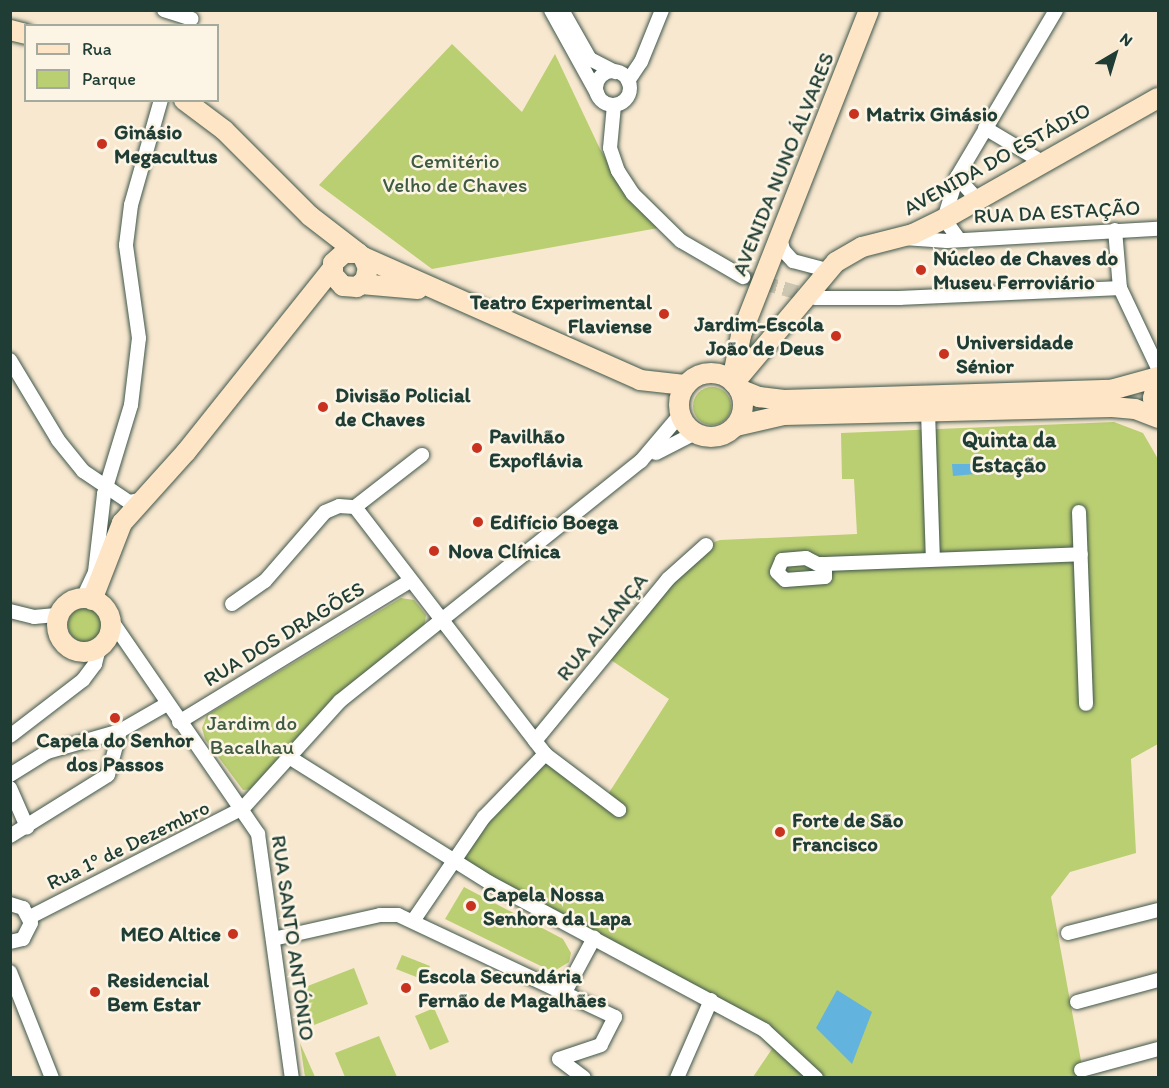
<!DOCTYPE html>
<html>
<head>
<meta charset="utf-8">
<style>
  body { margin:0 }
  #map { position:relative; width:1169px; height:1088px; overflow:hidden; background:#f8e8d0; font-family:Itim,sans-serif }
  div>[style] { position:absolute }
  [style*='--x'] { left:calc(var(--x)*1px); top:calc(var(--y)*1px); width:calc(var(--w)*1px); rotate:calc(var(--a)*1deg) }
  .green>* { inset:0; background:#bace72 }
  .round { border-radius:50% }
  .water>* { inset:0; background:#62b3dd }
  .street-tunnel>* { height:14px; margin-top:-7px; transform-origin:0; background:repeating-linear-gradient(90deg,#cdc6b1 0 14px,transparent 0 21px) }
  .roads { filter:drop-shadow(0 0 2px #40574b) drop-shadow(0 0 2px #40574b) }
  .street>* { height:14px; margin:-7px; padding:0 7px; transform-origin:7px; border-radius:7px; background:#fff }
  .street>.ring { margin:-7px; padding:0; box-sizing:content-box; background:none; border:14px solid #fff; border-radius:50% }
  .secondary>* { height:20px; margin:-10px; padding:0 10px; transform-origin:10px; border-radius:10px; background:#fde5c5 }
  .secondary>.ring { margin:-10px; padding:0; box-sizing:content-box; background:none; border:20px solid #fde5c5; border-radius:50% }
  .dots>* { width:16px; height:16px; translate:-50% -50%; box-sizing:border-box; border:3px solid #fcf5e5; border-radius:50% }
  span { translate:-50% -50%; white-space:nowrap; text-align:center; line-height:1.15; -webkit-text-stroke:5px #fcf5e5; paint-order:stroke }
  .poi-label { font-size:21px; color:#1f3d34; font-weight:700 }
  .left { translate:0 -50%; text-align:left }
  .right { translate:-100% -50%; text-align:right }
  .street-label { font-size:21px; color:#1f3d34 }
  .park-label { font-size:21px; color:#3e5a40 }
  .neighbourhood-label { font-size:22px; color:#1f3d34; font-weight:700 }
  .frame { position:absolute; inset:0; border:12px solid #1f3d34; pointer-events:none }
  .legend { position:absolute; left:24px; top:24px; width:195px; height:78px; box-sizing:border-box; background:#fcf5e5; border:2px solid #a4ab9e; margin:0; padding:8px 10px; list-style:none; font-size:18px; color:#1f3d34 }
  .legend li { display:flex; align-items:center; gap:12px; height:30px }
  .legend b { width:30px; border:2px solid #a4ab9e }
  .north { position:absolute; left:1085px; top:24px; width:60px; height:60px; -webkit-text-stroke:4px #fcf5e5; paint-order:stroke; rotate:38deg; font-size:16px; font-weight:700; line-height:24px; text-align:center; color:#1f3d34 }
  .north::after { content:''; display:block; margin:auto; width:21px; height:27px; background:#1f3d34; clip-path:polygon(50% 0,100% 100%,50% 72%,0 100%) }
</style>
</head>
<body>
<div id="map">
  <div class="green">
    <i style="clip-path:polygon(452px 44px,522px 112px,555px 54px,600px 149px,628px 197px,658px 228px,432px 269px,319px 185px)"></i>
    <i class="round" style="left:693px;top:387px;width:38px;height:38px"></i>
    <i style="clip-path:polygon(1114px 422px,1143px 433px,1158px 459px,1158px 744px,1131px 759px,1136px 853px,1070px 872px,1051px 897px,1084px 1077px,753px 1077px,772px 1049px,736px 1011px,454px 859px,540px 759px,605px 799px,669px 699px,605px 656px,706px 545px,720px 540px,857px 534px,854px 479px,842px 479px,841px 433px)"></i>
    <i style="clip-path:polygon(401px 598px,414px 600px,426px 615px,424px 627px,259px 788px,243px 790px,205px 739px,202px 728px,207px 715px)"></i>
    <i class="round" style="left:68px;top:608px;width:34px;height:34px"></i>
    <i style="clip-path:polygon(464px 887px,563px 939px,571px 953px,569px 962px,556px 970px,547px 969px,445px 919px)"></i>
    <i style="clip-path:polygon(402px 955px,430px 966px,424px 980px,396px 969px)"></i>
    <i style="clip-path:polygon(354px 968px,368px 1004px,314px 1025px,300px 989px)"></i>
    <i style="clip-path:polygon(434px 1008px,449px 1042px,430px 1050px,415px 1016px)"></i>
    <i style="clip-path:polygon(379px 1036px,397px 1077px,345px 1077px,335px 1053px)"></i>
    <i style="clip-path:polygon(300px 1043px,315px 1077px,305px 1077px)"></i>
  </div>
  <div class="water">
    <i style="clip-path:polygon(952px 464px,975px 464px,975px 474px,953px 476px)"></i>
    <i style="clip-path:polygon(837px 990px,872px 1012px,852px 1064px,816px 1028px)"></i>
  </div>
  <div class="street-tunnel">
    <i style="--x:743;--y:277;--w:73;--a:15.9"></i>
  </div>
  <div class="roads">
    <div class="street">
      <i style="--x:164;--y:10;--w:29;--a:18"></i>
      <i style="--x:551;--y:10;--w:97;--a:61.1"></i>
      <i style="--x:562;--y:10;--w:56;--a:60.3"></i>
      <i style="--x:590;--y:59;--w:29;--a:27"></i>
      <i class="ring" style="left:596px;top:71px;width:20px;height:20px"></i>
      <i style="--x:628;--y:81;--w:23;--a:-56"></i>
      <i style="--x:641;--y:62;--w:56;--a:-68"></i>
      <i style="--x:614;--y:105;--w:43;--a:95.3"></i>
      <i style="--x:610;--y:148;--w:24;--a:71"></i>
      <i style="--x:618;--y:171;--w:27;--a:57"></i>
      <i style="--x:633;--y:194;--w:67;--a:44.4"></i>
      <i style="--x:681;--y:241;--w:72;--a:30.1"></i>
      <i style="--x:985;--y:128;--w:66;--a:30.8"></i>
      <i style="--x:957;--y:177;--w:30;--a:48"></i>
      <i style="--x:1115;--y:230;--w:58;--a:85.1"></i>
      <i style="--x:1120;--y:288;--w:89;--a:64.6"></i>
      <i style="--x:780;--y:237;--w:13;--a:77"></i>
      <i style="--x:783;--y:250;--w:15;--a:48"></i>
      <i style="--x:793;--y:261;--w:34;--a:15"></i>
      <i style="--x:904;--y:238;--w:43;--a:4"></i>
      <i style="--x:947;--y:241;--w:211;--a:-3.3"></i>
      <i style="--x:958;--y:238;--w:24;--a:-126"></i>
      <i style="--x:944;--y:219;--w:44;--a:-72.8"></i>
      <i style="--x:957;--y:177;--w:194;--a:-59.3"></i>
      <i style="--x:815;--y:298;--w:85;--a:0"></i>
      <i style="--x:900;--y:298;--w:220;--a:-2.6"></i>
      <i style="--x:10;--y:360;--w:93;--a:59"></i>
      <i style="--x:58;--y:440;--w:40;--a:51"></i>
      <i style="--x:83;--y:471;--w:55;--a:34"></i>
      <i style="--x:129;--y:502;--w:15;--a:-11"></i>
      <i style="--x:928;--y:411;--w:148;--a:88.1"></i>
      <i style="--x:656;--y:453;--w:44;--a:-27.1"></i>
      <i style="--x:355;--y:507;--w:312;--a:52.4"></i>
      <i style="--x:545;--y:754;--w:93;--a:37.1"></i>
      <i style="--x:355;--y:507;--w:85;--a:-37.8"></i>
      <i style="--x:1079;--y:512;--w:192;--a:87.9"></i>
      <i style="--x:825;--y:564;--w:13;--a:90"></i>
      <i style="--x:825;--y:577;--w:40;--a:175.7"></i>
      <i style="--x:785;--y:580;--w:11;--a:-135"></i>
      <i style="--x:777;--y:572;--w:13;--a:-67"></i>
      <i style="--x:782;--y:560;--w:24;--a:-5"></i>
      <i style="--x:806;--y:558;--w:13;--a:27"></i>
      <i style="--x:818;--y:564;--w:7;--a:0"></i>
      <i style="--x:825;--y:564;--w:256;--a:-2.2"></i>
      <i style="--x:83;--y:598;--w:29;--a:-65"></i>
      <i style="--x:95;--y:572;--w:79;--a:-83.4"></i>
      <i style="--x:104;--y:494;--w:93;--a:-73.1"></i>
      <i style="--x:131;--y:405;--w:67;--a:-83.2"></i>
      <i style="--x:139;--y:338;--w:94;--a:-98"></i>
      <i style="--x:126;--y:245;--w:40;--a:-82.9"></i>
      <i style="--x:131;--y:205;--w:109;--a:-74.1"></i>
      <i style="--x:232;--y:604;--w:40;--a:-34.9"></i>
      <i style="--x:265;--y:581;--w:91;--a:-49"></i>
      <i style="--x:325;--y:512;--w:15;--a:-23"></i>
      <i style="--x:339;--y:506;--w:16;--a:4"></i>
      <i style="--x:10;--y:611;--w:25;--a:14"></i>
      <i style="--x:34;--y:617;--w:25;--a:-5"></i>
      <i style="--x:111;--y:620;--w:260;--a:55.5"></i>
      <i style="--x:258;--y:834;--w:246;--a:82.1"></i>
      <i style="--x:179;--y:722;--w:271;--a:-31.4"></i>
      <i style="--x:10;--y:736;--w:92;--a:-37.5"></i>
      <i style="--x:83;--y:680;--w:20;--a:-53"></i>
      <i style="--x:95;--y:664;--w:16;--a:-76"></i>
      <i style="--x:535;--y:741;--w:210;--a:-50.6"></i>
      <i style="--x:668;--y:579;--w:51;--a:-41.8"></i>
      <i style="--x:289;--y:757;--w:237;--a:32.1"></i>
      <i style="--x:490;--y:883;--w:311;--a:28.2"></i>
      <i style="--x:764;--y:1030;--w:71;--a:42.7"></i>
      <i style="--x:10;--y:775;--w:44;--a:-31.9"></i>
      <i style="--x:47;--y:752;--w:76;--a:-16"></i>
      <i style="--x:120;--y:731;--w:54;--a:-29.9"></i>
      <i style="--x:10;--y:788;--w:43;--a:66.4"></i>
      <i style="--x:10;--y:836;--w:115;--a:-31.9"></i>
      <i style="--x:108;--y:775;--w:46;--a:-74.7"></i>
      <i style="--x:10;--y:904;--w:14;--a:17"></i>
      <i style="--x:23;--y:908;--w:17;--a:62"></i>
      <i style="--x:31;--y:923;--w:18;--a:117"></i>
      <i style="--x:23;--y:939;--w:13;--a:167"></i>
      <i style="--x:30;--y:917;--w:239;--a:-27.1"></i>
      <i style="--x:243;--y:808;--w:144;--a:-47.8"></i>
      <i style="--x:340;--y:701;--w:385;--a:-38.6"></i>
      <i style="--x:641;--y:461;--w:60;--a:-49.7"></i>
      <i style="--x:413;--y:921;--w:126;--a:-55.7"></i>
      <i style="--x:484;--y:817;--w:88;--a:-45.9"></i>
      <i style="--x:1068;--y:933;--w:93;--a:-14.3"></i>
      <i style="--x:273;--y:939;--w:110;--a:-12.6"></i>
      <i style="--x:380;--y:915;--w:18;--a:0"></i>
      <i style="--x:398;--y:915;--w:240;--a:25.2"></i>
      <i style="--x:615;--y:1017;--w:31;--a:117"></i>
      <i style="--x:601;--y:1045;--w:44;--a:161.6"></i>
      <i style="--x:10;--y:972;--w:114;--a:68.4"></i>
      <i style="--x:564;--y:994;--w:64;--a:-61.8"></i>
      <i style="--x:1077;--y:1002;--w:84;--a:-15.2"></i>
      <i style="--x:559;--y:1059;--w:31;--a:37"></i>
      <i style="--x:1081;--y:1070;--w:80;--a:-15.3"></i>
      <i style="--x:677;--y:1078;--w:85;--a:-66.4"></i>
    </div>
    <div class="secondary">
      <i style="--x:10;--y:30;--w:16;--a:14"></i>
      <i style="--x:184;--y:100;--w:50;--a:36.9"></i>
      <i style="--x:224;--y:130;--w:122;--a:45"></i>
      <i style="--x:310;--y:216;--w:61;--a:37.6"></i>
      <i style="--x:358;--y:253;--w:6;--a:39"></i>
      <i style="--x:363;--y:257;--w:12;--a:66"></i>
      <i style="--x:368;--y:268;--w:12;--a:104"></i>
      <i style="--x:365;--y:280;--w:11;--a:139"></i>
      <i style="--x:357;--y:287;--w:14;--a:-176"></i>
      <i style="--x:343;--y:286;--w:15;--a:-132"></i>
      <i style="--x:333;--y:275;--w:12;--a:-90"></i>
      <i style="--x:333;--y:263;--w:15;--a:-42"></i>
      <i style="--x:344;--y:253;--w:14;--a:0"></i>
      <i style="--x:363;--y:257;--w:303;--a:23.9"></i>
      <i style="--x:640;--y:380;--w:45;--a:6.3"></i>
      <i style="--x:361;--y:284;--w:57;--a:5"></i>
      <i class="ring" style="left:679px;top:373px;width:44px;height:44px"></i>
      <i style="--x:1158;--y:378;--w:21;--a:104"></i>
      <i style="--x:1153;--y:398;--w:16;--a:72"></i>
      <i style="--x:732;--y:381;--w:47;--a:-78.9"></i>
      <i style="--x:741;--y:335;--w:349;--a:-68.5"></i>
      <i style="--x:734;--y:383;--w:158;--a:-49.9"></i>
      <i style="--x:836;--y:262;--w:30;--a:-30"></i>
      <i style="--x:862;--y:247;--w:53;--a:-14.3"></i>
      <i style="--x:913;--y:234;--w:34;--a:-26"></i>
      <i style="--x:944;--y:219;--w:246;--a:-29.5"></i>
      <i style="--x:739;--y:389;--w:22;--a:22"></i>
      <i style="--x:759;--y:397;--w:25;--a:7"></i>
      <i style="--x:784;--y:400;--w:327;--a:-1.8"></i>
      <i style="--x:1111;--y:390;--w:49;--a:-15.5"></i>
      <i style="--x:736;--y:426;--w:49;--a:-12.9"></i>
      <i style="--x:784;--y:415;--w:328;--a:-1.4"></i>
      <i style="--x:1112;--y:407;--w:23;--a:5"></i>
      <i style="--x:1135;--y:409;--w:25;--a:21"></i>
      <i class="ring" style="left:57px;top:598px;width:34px;height:34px"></i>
      <i style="--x:92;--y:600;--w:83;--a:-68.7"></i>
      <i style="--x:122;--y:523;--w:96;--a:-48"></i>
      <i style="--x:186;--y:452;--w:234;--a:-51.4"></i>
    </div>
  </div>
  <div class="dots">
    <i style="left:854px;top:114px;background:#c8321e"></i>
    <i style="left:102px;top:144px;background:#c8321e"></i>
    <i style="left:921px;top:270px;background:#c8321e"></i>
    <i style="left:664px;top:314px;background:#c8321e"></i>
    <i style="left:836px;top:336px;background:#c8321e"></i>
    <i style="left:944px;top:354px;background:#c8321e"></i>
    <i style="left:323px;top:407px;background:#c8321e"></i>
    <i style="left:477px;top:448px;background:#c8321e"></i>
    <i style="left:478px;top:522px;background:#c8321e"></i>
    <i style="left:434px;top:551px;background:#c8321e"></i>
    <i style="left:115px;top:718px;background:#c8321e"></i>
    <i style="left:780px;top:832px;background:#c8321e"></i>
    <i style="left:471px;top:906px;background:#c8321e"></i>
    <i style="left:233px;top:934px;background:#c8321e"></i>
    <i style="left:406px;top:988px;background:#c8321e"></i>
    <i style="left:95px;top:992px;background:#c8321e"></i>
  </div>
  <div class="poi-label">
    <span class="left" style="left:866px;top:114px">Matrix Ginásio</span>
    <span class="left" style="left:114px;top:144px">Ginásio<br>Megacultus</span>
    <span class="left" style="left:933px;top:270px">Núcleo de Chaves do<br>Museu Ferroviário</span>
    <span class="right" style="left:652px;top:314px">Teatro Experimental<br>Flaviense</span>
    <span class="right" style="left:824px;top:336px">Jardim-Escola<br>João de Deus</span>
    <span class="left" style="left:956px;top:354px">Universidade<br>Sénior</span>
    <span class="left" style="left:335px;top:407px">Divisão Policial<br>de Chaves</span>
    <span class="left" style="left:489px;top:448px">Pavilhão<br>Expoflávia</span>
    <span class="left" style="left:490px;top:522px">Edifício Boega</span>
    <span class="left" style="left:448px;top:551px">Nova Clínica</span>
    <span style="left:115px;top:752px">Capela do Senhor<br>dos Passos</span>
    <span class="left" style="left:792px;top:832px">Forte de São<br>Francisco</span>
    <span class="left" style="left:483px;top:906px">Capela Nossa<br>Senhora da Lapa</span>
    <span class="right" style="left:221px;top:934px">MEO Altice</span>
    <span class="left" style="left:418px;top:988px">Escola Secundária<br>Fernão de Magalhães</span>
    <span class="left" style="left:107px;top:992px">Residencial<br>Bem Estar</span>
  </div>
  <div class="street-label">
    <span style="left:997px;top:159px;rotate:-29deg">AVENIDA DO ESTÁDIO</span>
    <span style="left:783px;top:164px;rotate:-68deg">AVENIDA NUNO ÁLVARES</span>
    <span style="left:1057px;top:212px;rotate:-3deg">RUA DA ESTAÇÃO</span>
    <span style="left:602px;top:627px;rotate:-51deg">RUA ALIANÇA</span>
    <span style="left:284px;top:634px;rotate:-31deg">RUA DOS DRAGÕES</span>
    <span style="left:128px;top:845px;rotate:-26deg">Rua 1º de Dezembro</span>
    <span style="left:293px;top:938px;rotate:82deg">RUA SANTO ANTÓNIO</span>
  </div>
  <div class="park-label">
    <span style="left:455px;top:173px">Cemitério<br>Velho de Chaves</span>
    <span style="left:252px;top:735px">Jardim do<br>Bacalhau</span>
  </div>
  <div class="neighbourhood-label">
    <span style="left:1009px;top:452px">Quinta da<br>Estação</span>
  </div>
  <div class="frame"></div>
  <ul class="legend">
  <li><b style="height:8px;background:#fde5c5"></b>Rua</li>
  <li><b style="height:16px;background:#bace72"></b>Parque</li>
  </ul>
  <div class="north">N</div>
</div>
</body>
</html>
